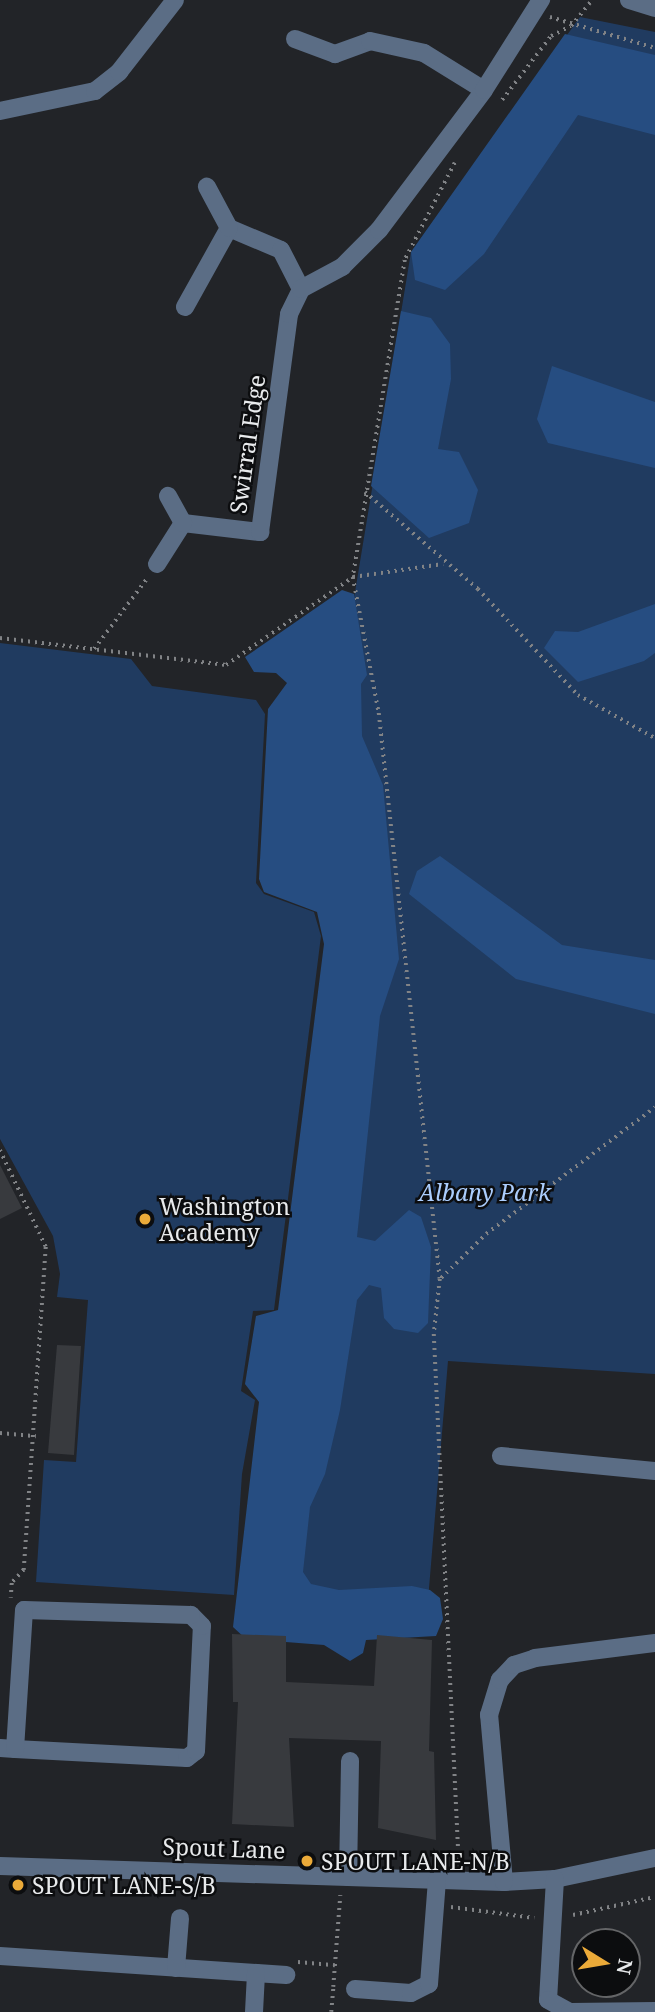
<!DOCTYPE html>
<html>
<head>
<meta charset="utf-8">
<style>
  body { margin:0 }
  #map { position:relative; width:655px; height:2012px; overflow:hidden; background:#222428; font-family:"Noto Serif",serif }
  div>[style] { position:absolute }
  [style*='--x'] { left:calc(var(--x)*1px); top:calc(var(--y)*1px); width:calc(var(--w)*1px); rotate:calc(var(--a)*1deg) }
  .green>* { inset:0; background:#203b60 }
  .forest>* { inset:0; background:#264d81 }
  .building>* { inset:0; background:#383a3e }
  .path>* { height:3.5px; margin-top:-1.75px; transform-origin:0; background:repeating-linear-gradient(90deg,#818386 0 2px,transparent 0 7px) }
  .minor>* { height:18px; margin:-9px; padding:0 9px; transform-origin:9px; border-radius:9px; background:#5b6d85 }
  .dots>* { width:19px; height:19px; translate:-50% -50%; box-sizing:border-box; border:4px solid #0c0d0f; border-radius:50% }
  span { translate:-50% -50%; white-space:nowrap; text-align:center; line-height:1.15; -webkit-text-stroke:5px #0c0d0f; paint-order:stroke }
  .street-label { font-size:23px; color:#e8eaec }
  .park-label { font-size:23px; color:#abcdfd; font-style:italic }
  .poi-label { font-size:23px; color:#e8eaec }
  .left { translate:0 -50%; text-align:left }
  .north { position:absolute; left:571px; top:1928px; width:70px; height:70px; box-sizing:border-box; background:#0c0d0f; border:2px solid #646567; border-radius:50%; rotate:101deg; font-size:19px; font-weight:700; line-height:28px; text-align:center; color:#e8eaec }
  .north::after { content:''; display:block; margin:auto; width:24px; height:32px; background:#ebaa39; clip-path:polygon(50% 0,100% 100%,50% 72%,0 100%) }
</style>
</head>
<body>
<div id="map">
  <div class="green">
    <i style="clip-path:polygon(580px 17px,655px 32px,655px 1374px,448px 1361px,425px 1636px,261px 1612px,357px 850px,345px 653px,411px 252px)"></i>
    <i style="clip-path:polygon(0 643px,131px 659px,152px 686px,256px 700px,265px 714px,256px 883px,264px 894px,314px 912px,321px 936px,274px 1310px,253px 1311px,241px 1391px,255px 1400px,242px 1474px,234px 1595px,36px 1582px,44px 1460px,76px 1462px,88px 1300px,57px 1297px,60px 1274px,53px 1236px,0 1139px)"></i>
  </div>
  <div class="forest">
    <i style="clip-path:polygon(565px 34px,655px 55px,655px 135px,578px 115px,484px 254px,445px 290px,415px 280px,411px 252px)"></i>
    <i style="clip-path:polygon(401px 311px,431px 318px,450px 344px,451px 379px,438px 449px,459px 452px,478px 490px,469px 523px,429px 538px,371px 486px)"></i>
    <i style="clip-path:polygon(552px 366px,655px 402px,655px 468px,548px 443px,537px 419px)"></i>
    <i style="clip-path:polygon(342px 590px,354px 594px,367px 675px,361px 684px,362px 736px,383px 785px,399px 959px,380px 1016px,357px 1237px,375px 1241px,409px 1210px,421px 1217px,431px 1247px,428px 1323px,418px 1333px,394px 1329px,384px 1318px,381px 1288px,369px 1285px,357px 1300px,340px 1410px,325px 1474px,310px 1507px,303px 1572px,311px 1584px,339px 1590px,412px 1586px,430px 1590px,440px 1598px,443px 1619px,436px 1636px,366px 1640px,363px 1653px,350px 1661px,324px 1645px,246px 1639px,233px 1627px,259px 1402px,245px 1384px,256px 1316px,278px 1310px,324px 944px,317px 912px,264px 892px,259px 879px,268px 709px,287px 683px,276px 673px,254px 672px,245px 657px)"></i>
    <i style="clip-path:polygon(655px 604px,655px 653px,644px 661px,578px 682px,544px 648px,555px 631px,578px 632px)"></i>
    <i style="clip-path:polygon(440px 856px,562px 945px,655px 960px,655px 1014px,516px 979px,409px 894px,417px 871px)"></i>
  </div>
  <div class="building">
    <i style="clip-path:polygon(0 1165px,22px 1208px,0 1219px)"></i>
    <i style="clip-path:polygon(57px 1345px,81px 1346px,74px 1455px,48px 1453px)"></i>
    <i style="clip-path:polygon(232px 1634px,286px 1636px,286px 1682px,374px 1686px,377px 1635px,432px 1640px,429px 1751px,434px 1752px,436px 1840px,378px 1828px,381px 1741px,289px 1738px,294px 1827px,232px 1824px,238px 1702px,233px 1702px)"></i>
  </div>
  <div class="path">
    <i style="--x:550;--y:17;--w:109;--a:16.4"></i>
    <i style="--x:502;--y:100;--w:81;--a:-52.6"></i>
    <i style="--x:551;--y:36;--w:22;--a:-27"></i>
    <i style="--x:571;--y:26;--w:33;--a:-51"></i>
    <i style="--x:455;--y:163;--w:109;--a:117.3"></i>
    <i style="--x:405;--y:260;--w:321;--a:99.3"></i>
    <i style="--x:353;--y:577;--w:138;--a:79.2"></i>
    <i style="--x:379;--y:713;--w:569;--a:83.85"></i>
    <i style="--x:440;--y:1279;--w:55;--a:96.2"></i>
    <i style="--x:434;--y:1334;--w:531;--a:87.3"></i>
    <i style="--x:365;--y:492;--w:149;--a:40.6"></i>
    <i style="--x:478;--y:589;--w:146;--a:46.7"></i>
    <i style="--x:578;--y:695;--w:88;--a:29.2"></i>
    <i style="--x:0;--y:638;--w:228;--a:6.8"></i>
    <i style="--x:226;--y:665;--w:155;--a:-34.7"></i>
    <i style="--x:353;--y:577;--w:91;--a:-8.2"></i>
    <i style="--x:94;--y:649;--w:90;--a:-53.1"></i>
    <i style="--x:0;--y:1150;--w:107;--a:64.6"></i>
    <i style="--x:46;--y:1247;--w:324;--a:93.9"></i>
    <i style="--x:24;--y:1570;--w:18;--a:133"></i>
    <i style="--x:12;--y:1583;--w:15;--a:94"></i>
    <i style="--x:441;--y:1278;--w:63;--a:-44.4"></i>
    <i style="--x:486;--y:1234;--w:211;--a:-36.9"></i>
    <i style="--x:0;--y:1433;--w:36;--a:5"></i>
    <i style="--x:451;--y:1907;--w:84;--a:7.5"></i>
    <i style="--x:573;--y:1915;--w:84;--a:-12.4"></i>
    <i style="--x:298;--y:1962;--w:37;--a:5"></i>
    <i style="--x:333;--y:1987;--w:92;--a:-85.6"></i>
    <i style="--x:331;--y:2012;--w:25;--a:-85"></i>
  </div>
  <div class="minor">
    <i style="--x:629;--y:0;--w:27;--a:17"></i>
    <i style="--x:295;--y:39;--w:43;--a:20.6"></i>
    <i style="--x:335;--y:54;--w:37;--a:-20"></i>
    <i style="--x:370;--y:41;--w:55;--a:12.5"></i>
    <i style="--x:424;--y:53;--w:70;--a:31.7"></i>
    <i style="--x:0;--y:111;--w:97;--a:-11.9"></i>
    <i style="--x:95;--y:91;--w:31;--a:-38"></i>
    <i style="--x:119;--y:72;--w:91;--a:-52.1"></i>
    <i style="--x:229;--y:228;--w:56;--a:22.9"></i>
    <i style="--x:281;--y:250;--w:44;--a:62.9"></i>
    <i style="--x:185;--y:307;--w:90;--a:-60.9"></i>
    <i style="--x:229;--y:228;--w:47;--a:-118.2"></i>
    <i style="--x:183;--y:523;--w:78;--a:6.7"></i>
    <i style="--x:260;--y:532;--w:220;--a:-82.4"></i>
    <i style="--x:289;--y:314;--w:28;--a:-64"></i>
    <i style="--x:301;--y:289;--w:47;--a:-28.2"></i>
    <i style="--x:342;--y:267;--w:52;--a:-45"></i>
    <i style="--x:379;--y:230;--w:175;--a:-53.1"></i>
    <i style="--x:484;--y:90;--w:107;--a:-57.7"></i>
    <i style="--x:157;--y:564;--w:49;--a:-57.6"></i>
    <i style="--x:183;--y:523;--w:31;--a:-119"></i>
    <i style="--x:501;--y:1456;--w:155;--a:5.6"></i>
    <i style="--x:0;--y:1748;--w:15;--a:4"></i>
    <i style="--x:15;--y:1749;--w:172;--a:3"></i>
    <i style="--x:187;--y:1758;--w:11;--a:-38"></i>
    <i style="--x:196;--y:1751;--w:125;--a:-87.3"></i>
    <i style="--x:202;--y:1626;--w:16;--a:-135"></i>
    <i style="--x:191;--y:1615;--w:167;--a:-178.3"></i>
    <i style="--x:24;--y:1610;--w:139;--a:93.7"></i>
    <i style="--x:0;--y:1866;--w:504;--a:1.82"></i>
    <i style="--x:504;--y:1882;--w:51;--a:-3.4"></i>
    <i style="--x:555;--y:1879;--w:102;--a:-11.9"></i>
    <i style="--x:348;--y:1877;--w:116;--a:-89"></i>
    <i style="--x:555;--y:1879;--w:121;--a:93.3"></i>
    <i style="--x:548;--y:2000;--w:25;--a:29"></i>
    <i style="--x:570;--y:2012;--w:85;--a:-0.7"></i>
    <i style="--x:504;--y:1882;--w:168;--a:-95.1"></i>
    <i style="--x:489;--y:1715;--w:37;--a:-73"></i>
    <i style="--x:500;--y:1680;--w:21;--a:-47"></i>
    <i style="--x:514;--y:1665;--w:22;--a:-18"></i>
    <i style="--x:535;--y:1658;--w:121;--a:-7.1"></i>
    <i style="--x:0;--y:1956;--w:287;--a:3.8"></i>
    <i style="--x:176;--y:1968;--w:50;--a:-85.4"></i>
    <i style="--x:355;--y:1989;--w:56;--a:4.1"></i>
    <i style="--x:411;--y:1993;--w:20;--a:-27"></i>
    <i style="--x:429;--y:1984;--w:104;--a:-85.6"></i>
    <i style="--x:254;--y:2012;--w:39;--a:-87"></i>
  </div>
  <div class="dots">
    <i style="left:145px;top:1219px;background:#ebaa39"></i>
    <i style="left:307px;top:1861px;background:#ebaa39"></i>
    <i style="left:18px;top:1885px;background:#ebaa39"></i>
  </div>
  <div class="street-label">
    <span style="left:247px;top:444px;rotate:-82deg">Swirral Edge</span>
    <span style="left:224px;top:1848px;rotate:2deg">Spout Lane</span>
  </div>
  <div class="park-label">
    <span style="left:485px;top:1192px">Albany Park</span>
  </div>
  <div class="poi-label">
    <span class="left" style="left:159px;top:1219px">Washington<br>Academy</span>
    <span class="left" style="left:321px;top:1861px">SPOUT LANE-N/B</span>
    <span class="left" style="left:32px;top:1885px">SPOUT LANE-S/B</span>
  </div>
  <div class="north">N</div>
</div>
</body>
</html>
